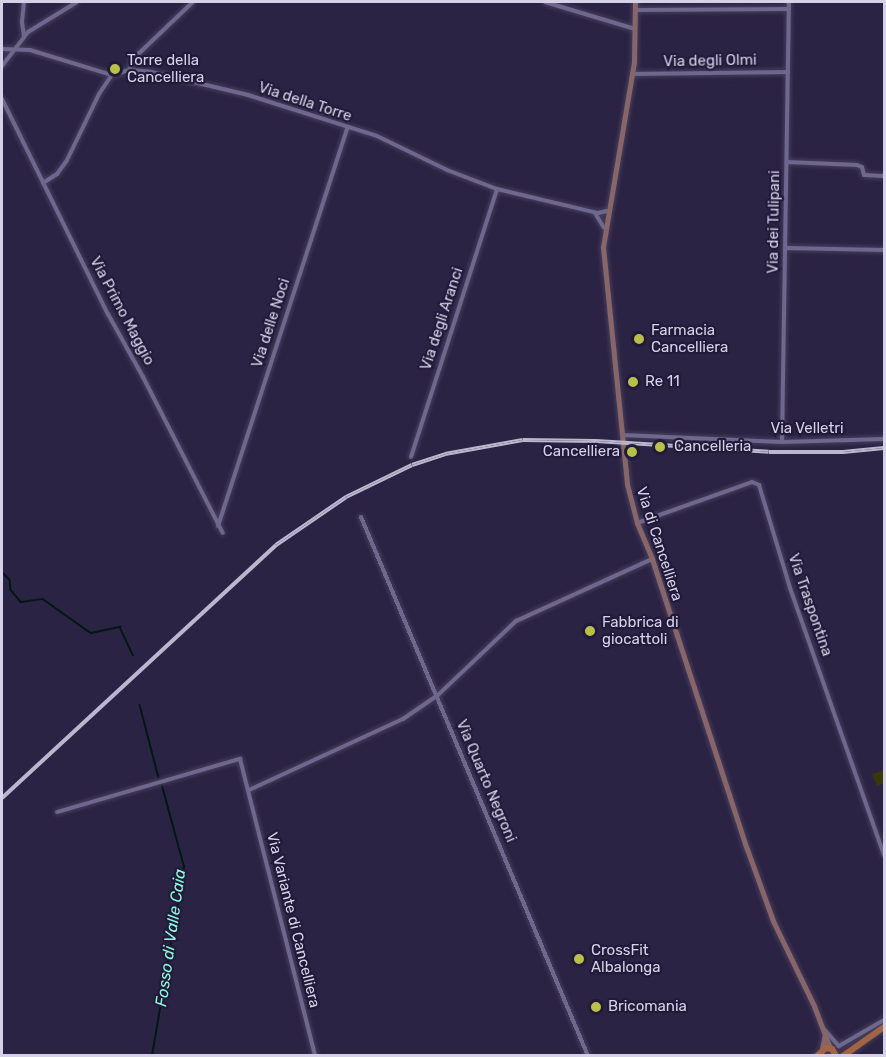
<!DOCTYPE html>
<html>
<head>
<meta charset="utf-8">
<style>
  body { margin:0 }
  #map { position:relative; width:886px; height:1057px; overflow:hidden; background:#2b2344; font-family:Rubik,sans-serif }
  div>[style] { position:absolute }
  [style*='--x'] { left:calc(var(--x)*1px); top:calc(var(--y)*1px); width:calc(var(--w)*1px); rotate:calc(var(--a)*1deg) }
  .green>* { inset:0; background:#363806 }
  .stream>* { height:1.5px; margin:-0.75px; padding:0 0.75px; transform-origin:0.75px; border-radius:0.75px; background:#031812 }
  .roads { filter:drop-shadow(0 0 2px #463f5b) drop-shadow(0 0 2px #463f5b) }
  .street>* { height:4px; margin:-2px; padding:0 2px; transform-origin:2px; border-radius:2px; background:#6e678e }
  .secondary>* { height:5px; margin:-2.5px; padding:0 2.5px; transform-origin:2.5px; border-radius:2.5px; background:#886668 }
  .primary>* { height:6px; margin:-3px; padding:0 3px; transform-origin:3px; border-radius:3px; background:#a36541 }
  .rail>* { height:4px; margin-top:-2px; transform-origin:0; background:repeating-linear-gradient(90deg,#211a3a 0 4.5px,#bbb7ce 0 9px); box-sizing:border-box; border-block:2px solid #bbb7ce }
  .dots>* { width:16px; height:16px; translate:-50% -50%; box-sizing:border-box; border:3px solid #211a3a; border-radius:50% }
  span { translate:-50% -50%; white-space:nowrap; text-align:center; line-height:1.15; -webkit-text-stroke:4.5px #211a3a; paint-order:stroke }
  .poi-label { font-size:15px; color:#d5d2e7 }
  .left { translate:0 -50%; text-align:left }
  .right { translate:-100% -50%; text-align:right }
  .street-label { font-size:15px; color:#d5d2e7 }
  .water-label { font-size:16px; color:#8cf9d9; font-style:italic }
  .frame { position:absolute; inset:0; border:3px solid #d5d2e7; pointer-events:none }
</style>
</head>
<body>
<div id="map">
  <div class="green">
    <i style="clip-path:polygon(884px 770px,884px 783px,877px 786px,872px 774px)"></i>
  </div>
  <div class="stream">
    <i style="--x:2;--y:572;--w:11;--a:45"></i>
    <i style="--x:10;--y:580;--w:10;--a:84"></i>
    <i style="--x:11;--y:590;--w:16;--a:50"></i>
    <i style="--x:21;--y:602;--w:22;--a:-8"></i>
    <i style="--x:43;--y:599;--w:59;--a:35.3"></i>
    <i style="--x:91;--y:633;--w:30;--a:-12"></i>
    <i style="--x:120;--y:627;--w:31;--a:65"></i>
    <i style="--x:140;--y:705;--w:75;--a:75.4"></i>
    <i style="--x:152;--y:1056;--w:192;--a:-80.4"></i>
    <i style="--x:184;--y:867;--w:84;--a:-105.2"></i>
  </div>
  <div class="roads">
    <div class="street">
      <i style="--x:24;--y:2;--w:20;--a:96"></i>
      <i style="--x:22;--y:22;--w:14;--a:82"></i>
      <i style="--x:545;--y:2;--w:94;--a:16.7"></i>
      <i style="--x:635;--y:10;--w:154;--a:-0.4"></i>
      <i style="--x:2;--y:49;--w:28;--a:2"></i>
      <i style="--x:30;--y:50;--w:86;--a:17"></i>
      <i style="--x:112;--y:75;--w:19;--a:-16"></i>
      <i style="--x:130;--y:70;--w:21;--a:5"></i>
      <i style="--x:151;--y:72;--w:100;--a:13.3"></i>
      <i style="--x:248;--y:95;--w:135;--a:17.6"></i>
      <i style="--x:377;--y:136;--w:78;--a:25.9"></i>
      <i style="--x:447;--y:170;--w:53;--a:20.8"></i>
      <i style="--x:497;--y:189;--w:104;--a:13.4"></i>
      <i style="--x:598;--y:213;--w:9;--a:-13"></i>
      <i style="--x:2;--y:66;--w:43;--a:-52.6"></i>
      <i style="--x:28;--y:32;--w:57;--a:-31.5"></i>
      <i style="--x:130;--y:70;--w:10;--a:-79"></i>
      <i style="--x:132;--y:60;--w:84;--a:-43.6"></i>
      <i style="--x:632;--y:74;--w:156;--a:-0.7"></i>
      <i style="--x:2;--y:99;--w:240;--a:63.8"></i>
      <i style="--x:108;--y:314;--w:72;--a:60.9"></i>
      <i style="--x:143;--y:377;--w:175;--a:62.9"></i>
      <i style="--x:787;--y:162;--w:70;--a:2.5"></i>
      <i style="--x:857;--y:165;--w:5;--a:22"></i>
      <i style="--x:862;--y:167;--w:8;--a:76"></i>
      <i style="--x:864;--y:175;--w:20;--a:3"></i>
      <i style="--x:43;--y:183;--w:17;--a:-33"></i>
      <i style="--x:57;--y:174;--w:17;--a:-54"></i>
      <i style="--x:67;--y:160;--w:73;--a:-64.1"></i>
      <i style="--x:99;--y:94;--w:23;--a:-56"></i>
      <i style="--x:595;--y:213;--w:17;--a:59"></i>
      <i style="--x:786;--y:248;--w:98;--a:1.2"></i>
      <i style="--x:622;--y:435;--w:160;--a:2.5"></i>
      <i style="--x:782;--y:442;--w:102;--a:-1.7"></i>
      <i style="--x:782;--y:442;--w:440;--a:-89.1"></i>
      <i style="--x:411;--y:457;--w:281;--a:-72.2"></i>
      <i style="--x:361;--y:517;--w:585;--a:67.16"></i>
      <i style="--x:637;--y:523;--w:122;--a:-19.6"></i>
      <i style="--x:752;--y:482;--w:8;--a:23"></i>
      <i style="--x:759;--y:485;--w:108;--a:73.2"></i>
      <i style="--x:790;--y:588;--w:283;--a:70.6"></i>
      <i style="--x:218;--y:526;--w:418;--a:-72"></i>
      <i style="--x:249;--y:790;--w:170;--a:-24.8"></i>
      <i style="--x:403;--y:719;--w:42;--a:-34.4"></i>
      <i style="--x:438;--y:695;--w:108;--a:-43.5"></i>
      <i style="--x:516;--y:621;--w:149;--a:-24.5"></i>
      <i style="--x:57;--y:812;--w:191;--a:-16.2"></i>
      <i style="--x:240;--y:759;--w:306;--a:75.8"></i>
      <i style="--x:824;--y:1029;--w:23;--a:49"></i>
      <i style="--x:839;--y:1046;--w:52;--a:-30"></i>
    </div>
    <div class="secondary">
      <i style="--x:635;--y:2;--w:60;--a:91"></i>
      <i style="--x:634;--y:62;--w:188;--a:99.5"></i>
      <i style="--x:603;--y:247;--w:238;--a:84.2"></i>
      <i style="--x:627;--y:484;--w:40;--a:75.6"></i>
      <i style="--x:637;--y:523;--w:39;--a:67"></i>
      <i style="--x:652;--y:559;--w:305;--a:71.9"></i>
      <i style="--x:747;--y:849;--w:77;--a:70.1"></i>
      <i style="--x:773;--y:921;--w:94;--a:64.2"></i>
      <i style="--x:814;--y:1006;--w:45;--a:69.1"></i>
      <i style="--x:822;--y:1049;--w:15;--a:-79"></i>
    </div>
    <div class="primary">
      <i style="--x:817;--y:1056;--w:12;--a:-42"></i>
      <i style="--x:826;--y:1048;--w:6;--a:9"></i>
      <i style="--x:832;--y:1049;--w:8;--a:60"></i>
      <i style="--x:843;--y:1056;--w:50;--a:-35.3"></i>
    </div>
  </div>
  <div class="rail">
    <i style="--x:2;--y:798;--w:373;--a:-42.7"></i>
    <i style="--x:276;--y:545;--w:85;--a:-34.4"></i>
    <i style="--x:346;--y:497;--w:73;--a:-25.9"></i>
    <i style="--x:412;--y:465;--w:35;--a:-18"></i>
    <i style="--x:445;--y:454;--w:79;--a:-10.2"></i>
    <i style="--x:523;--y:440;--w:73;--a:0.8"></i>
    <i style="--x:596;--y:441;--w:173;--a:3.6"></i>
    <i style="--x:769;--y:452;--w:74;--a:0"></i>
    <i style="--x:843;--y:452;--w:41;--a:-5.6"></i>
  </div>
  <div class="dots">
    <i style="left:115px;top:69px;background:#b9c046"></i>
    <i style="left:639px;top:339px;background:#b9c046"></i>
    <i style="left:633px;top:382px;background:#b9c046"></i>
    <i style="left:660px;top:447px;background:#b9c046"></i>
    <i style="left:632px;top:452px;background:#b9c046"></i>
    <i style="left:590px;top:631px;background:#b9c046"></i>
    <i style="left:579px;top:959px;background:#b9c046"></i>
    <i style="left:596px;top:1007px;background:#b9c046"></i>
  </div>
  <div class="poi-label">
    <span class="left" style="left:127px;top:69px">Torre della<br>Cancelliera</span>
    <span class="left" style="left:651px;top:339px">Farmacia<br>Cancelliera</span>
    <span class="left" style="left:645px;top:382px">Re 11</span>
    <span class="left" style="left:674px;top:447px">Cancelleria</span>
    <span class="right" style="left:620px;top:452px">Cancelliera</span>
    <span class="left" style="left:602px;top:631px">Fabbrica di<br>giocattoli</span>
    <span class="left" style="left:591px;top:959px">CrossFit<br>Albalonga</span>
    <span class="left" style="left:608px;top:1007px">Bricomania</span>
  </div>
  <div class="street-label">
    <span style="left:710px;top:61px;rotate:-1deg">Via degli Olmi</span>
    <span style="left:305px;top:102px;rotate:18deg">Via della Torre</span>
    <span style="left:774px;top:222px;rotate:-89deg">Via dei Tulipani</span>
    <span style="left:122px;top:311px;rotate:62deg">Via Primo Maggio</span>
    <span style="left:442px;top:319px;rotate:-72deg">Via degli Aranci</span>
    <span style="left:271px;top:323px;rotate:-72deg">Via delle Noci</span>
    <span style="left:807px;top:429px">Via Velletri</span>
    <span style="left:659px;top:544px;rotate:72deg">Via di Cancelliera</span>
    <span style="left:810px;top:605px;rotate:71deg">Via Traspontina</span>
    <span style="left:486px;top:781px;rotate:67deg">Via Quarto Negroni</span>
    <span style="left:293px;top:920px;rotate:76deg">Via Variante di Cancelliera</span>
  </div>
  <div class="water-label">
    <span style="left:171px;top:938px;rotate:-82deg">Fosso di Valle Caia</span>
  </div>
  <div class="frame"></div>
</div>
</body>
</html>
